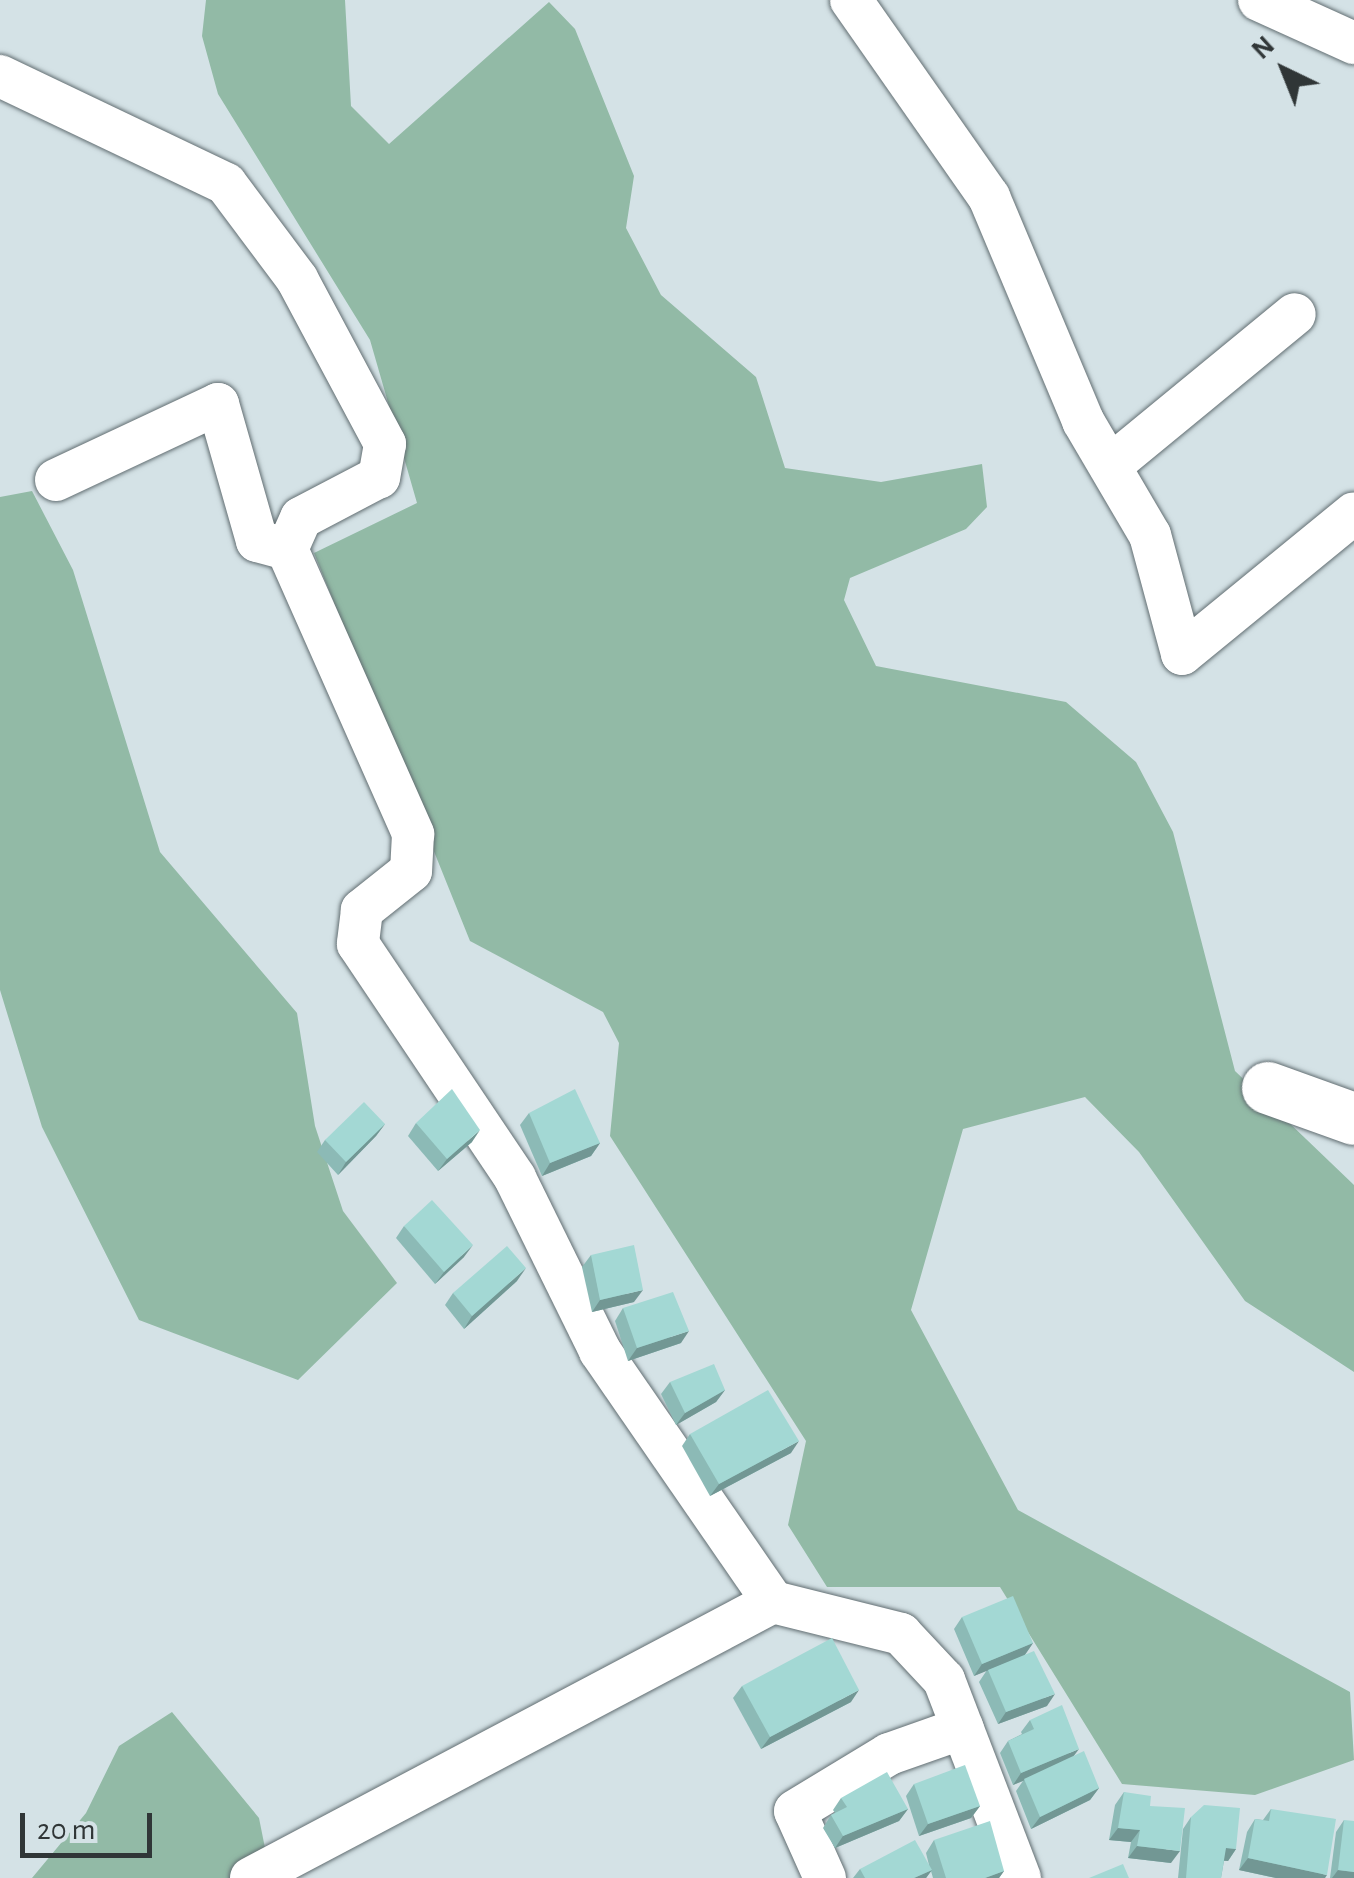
<!DOCTYPE html>
<html>
<head>
<meta charset="utf-8">
<style>
  body { margin:0 }
  #map { position:relative; width:1354px; height:1878px; overflow:hidden; background:#d4e2e6; font-family:"Alegreya Sans",sans-serif }
  div>[style] { position:absolute }
  [style*='--x'] { left:calc(var(--x)*1px); top:calc(var(--y)*1px); width:calc(var(--w)*1px); rotate:calc(var(--a)*1deg) }
  .green>* { inset:0; background:#92baa6 }
  .roads { filter:drop-shadow(0 0 2px #626e72) drop-shadow(0 0 2px #626e72) }
  .minor>* { height:42px; margin:-21px; padding:0 21px; transform-origin:21px; border-radius:21px; background:#fff }
  .tertiary>* { height:52px; margin:-26px; padding:0 26px; transform-origin:26px; border-radius:26px; background:#fff }
  .wall>* { inset:0; background:#8cbab6 }
  .shaded-wall>* { inset:0; background:#729794 }
  .building>* { inset:0; background:#a3d8d4 }
  span { translate:-50% -50%; white-space:nowrap; text-align:center; line-height:1.15; -webkit-text-stroke:9px #d4e2e6; paint-order:stroke }
  .north { position:absolute; left:1234px; top:20px; width:100px; height:100px; -webkit-text-stroke:8px #d4e2e6; paint-order:stroke; rotate:317deg; font-size:28px; font-weight:700; line-height:40px; text-align:center; color:#303637 }
  .north::after { content:''; display:block; margin:auto; width:35px; height:45px; background:#303637; clip-path:polygon(50% 0,100% 100%,50% 72%,0 100%) }
  .scale { position:absolute; left:20px; top:1813px; width:132px; height:45px; box-sizing:border-box; border:5px solid #303637; border-top:0; padding-left:12px; font-size:30px; line-height:35px; white-space:nowrap; color:#303637; -webkit-text-stroke:8px #d4e2e6; paint-order:stroke }
</style>
</head>
<body>
<div id="map">
  <div class="green">
    <i style="clip-path:polygon(206px 0,345px 0,351px 106px,389px 144px,549px 2px,575px 29px,634px 176px,626px 228px,661px 295px,756px 377px,785px 468px,881px 482px,982px 464px,987px 507px,966px 529px,850px 578px,844px 600px,876px 666px,1066px 702px,1136px 762px,1173px 832px,1235px 1071px,1354px 1185px,1354px 1372px,1245px 1301px,1139px 1152px,1085px 1097px,963px 1129px,911px 1310px,1018px 1510px,1350px 1692px,1354px 1760px,1255px 1795px,1122px 1784px,1000px 1587px,827px 1587px,788px 1525px,806px 1441px,610px 1136px,619px 1043px,603px 1012px,470px 941px,314px 553px,417px 503px,370px 340px,218px 94px,202px 36px)"></i>
    <i style="clip-path:polygon(32px 491px,73px 570px,160px 852px,297px 1013px,315px 1126px,343px 1211px,397px 1283px,298px 1380px,139px 1320px,42px 1127px,0 990px,0 497px)"></i>
    <i style="clip-path:polygon(172px 1712px,259px 1818px,271px 1878px,32px 1878px,86px 1813px,119px 1746px)"></i>
  </div>
  <div class="roads">
    <div class="minor">
      <i style="--x:851;--y:0;--w:241;--a:55"></i>
      <i style="--x:989;--y:197;--w:243;--a:67.2"></i>
      <i style="--x:1083;--y:421;--w:132;--a:59.6"></i>
      <i style="--x:1150;--y:535;--w:123;--a:74.9"></i>
      <i style="--x:1182;--y:654;--w:222;--a:-39.3"></i>
      <i style="--x:1259;--y:0;--w:104;--a:24.4"></i>
      <i style="--x:0;--y:76;--w:250;--a:25.5"></i>
      <i style="--x:226;--y:184;--w:119;--a:53.2"></i>
      <i style="--x:297;--y:279;--w:187;--a:61.9"></i>
      <i style="--x:385;--y:444;--w:34;--a:100"></i>
      <i style="--x:379;--y:477;--w:88;--a:152.3"></i>
      <i style="--x:301;--y:518;--w:34;--a:114"></i>
      <i style="--x:287;--y:549;--w:312;--a:66.1"></i>
      <i style="--x:413;--y:834;--w:37;--a:93"></i>
      <i style="--x:411;--y:871;--w:63;--a:141.5"></i>
      <i style="--x:362;--y:910;--w:34;--a:97"></i>
      <i style="--x:358;--y:944;--w:282;--a:56.1"></i>
      <i style="--x:515;--y:1178;--w:193;--a:63.8"></i>
      <i style="--x:600;--y:1351;--w:305;--a:55.4"></i>
      <i style="--x:773;--y:1602;--w:132;--a:14"></i>
      <i style="--x:901;--y:1634;--w:63;--a:46.9"></i>
      <i style="--x:944;--y:1680;--w:212;--a:69"></i>
      <i style="--x:1110;--y:466;--w:239;--a:-39.4"></i>
      <i style="--x:56;--y:480;--w:179;--a:-25.1"></i>
      <i style="--x:218;--y:404;--w:142;--a:74.1"></i>
      <i style="--x:257;--y:541;--w:31;--a:15"></i>
      <i style="--x:251;--y:1878;--w:590;--a:-27.87"></i>
      <i style="--x:825;--y:1878;--w:73;--a:-114.1"></i>
      <i style="--x:795;--y:1811;--w:110;--a:-31.2"></i>
      <i style="--x:889;--y:1754;--w:78;--a:-19.4"></i>
    </div>
    <div class="tertiary">
      <i style="--x:1268;--y:1088;--w:91;--a:19.8"></i>
    </div>
  </div>
  <div class="wall">
    <i style="clip-path:polygon(529px 1113px,600px 1143px,591px 1156px,542px 1176px,520px 1125px)"></i>
    <i style="clip-path:polygon(416px 1123px,472px 1142px,438px 1171px,408px 1136px)"></i>
    <i style="clip-path:polygon(385px 1124px,376px 1136px,338px 1175px,317px 1152px,325px 1140px)"></i>
    <i style="clip-path:polygon(404px 1226px,464px 1257px,435px 1284px,396px 1238px)"></i>
    <i style="clip-path:polygon(591px 1255px,634px 1302px,592px 1312px,582px 1267px)"></i>
    <i style="clip-path:polygon(517px 1281px,464px 1329px,445px 1305px,453px 1293px)"></i>
    <i style="clip-path:polygon(623px 1308px,681px 1343px,628px 1361px,615px 1321px)"></i>
    <i style="clip-path:polygon(670px 1382px,725px 1390px,716px 1402px,676px 1425px,661px 1394px)"></i>
    <i style="clip-path:polygon(690px 1434px,791px 1453px,710px 1496px,682px 1446px)"></i>
    <i style="clip-path:polygon(962px 1617px,1033px 1643px,1025px 1655px,1047px 1706px,998px 1724px,979px 1682px,987px 1670px,974px 1676px,954px 1629px)"></i>
    <i style="clip-path:polygon(742px 1686px,851px 1702px,761px 1749px,733px 1698px)"></i>
    <i style="clip-path:polygon(1030px 1720px,1073px 1757px,1099px 1788px,1090px 1800px,1031px 1829px,1016px 1791px,1023px 1781px,1013px 1785px,1000px 1753px,1008px 1741px,1022px 1734px,1021px 1732px)"></i>
    <i style="clip-path:polygon(914px 1784px,980px 1806px,971px 1818px,919px 1836px,906px 1796px)"></i>
    <i style="clip-path:polygon(1124px 1792px,1150px 1806px,1171px 1863px,1128px 1858px,1131px 1842px,1109px 1840px,1115px 1805px)"></i>
    <i style="clip-path:polygon(841px 1798px,908px 1809px,899px 1821px,835px 1848px,823px 1828px,831px 1815px,835px 1813px,833px 1810px)"></i>
    <i style="clip-path:polygon(1271px 1809px,1325px 1878px,1276px 1878px,1239px 1870px,1247px 1832px,1255px 1819px,1263px 1820px)"></i>
    <i style="clip-path:polygon(1191px 1817px,1236px 1849px,1228px 1861px,1224px 1861px,1221px 1878px,1178px 1878px,1183px 1829px)"></i>
    <i style="clip-path:polygon(1344px 1820px,1354px 1878px,1330px 1878px,1336px 1832px)"></i>
    <i style="clip-path:polygon(934px 1840px,1004px 1871px,999px 1878px,933px 1878px,931px 1871px,926px 1878px,853px 1878px,860px 1869px,929px 1865px,926px 1853px)"></i>
  </div>
  <div class="shaded-wall">
    <i style="clip-path:polygon(385px 1124px,376px 1136px,338px 1175px,346px 1162px)"></i>
    <i style="clip-path:polygon(480px 1130px,472px 1142px,438px 1171px,447px 1159px)"></i>
    <i style="clip-path:polygon(600px 1143px,591px 1156px,542px 1176px,550px 1163px)"></i>
    <i style="clip-path:polygon(473px 1245px,464px 1257px,435px 1284px,444px 1272px)"></i>
    <i style="clip-path:polygon(526px 1268px,517px 1281px,464px 1329px,472px 1316px)"></i>
    <i style="clip-path:polygon(643px 1290px,634px 1302px,592px 1312px,600px 1300px)"></i>
    <i style="clip-path:polygon(689px 1331px,681px 1343px,628px 1361px,637px 1348px)"></i>
    <i style="clip-path:polygon(725px 1390px,716px 1402px,676px 1425px,685px 1413px)"></i>
    <i style="clip-path:polygon(799px 1441px,791px 1453px,710px 1496px,719px 1484px)"></i>
    <i style="clip-path:polygon(1033px 1643px,1024px 1656px,974px 1676px,982px 1664px)"></i>
    <i style="clip-path:polygon(859px 1690px,851px 1702px,761px 1749px,770px 1737px)"></i>
    <i style="clip-path:polygon(1055px 1694px,1047px 1706px,998px 1724px,1006px 1712px)"></i>
    <i style="clip-path:polygon(1079px 1749px,1070px 1761px,1013px 1785px,1021px 1773px)"></i>
    <i style="clip-path:polygon(1099px 1788px,1090px 1800px,1031px 1829px,1040px 1817px)"></i>
    <i style="clip-path:polygon(980px 1806px,971px 1818px,919px 1836px,928px 1824px)"></i>
    <i style="clip-path:polygon(908px 1809px,899px 1821px,835px 1848px,843px 1836px)"></i>
    <i style="clip-path:polygon(1118px 1828px,1140px 1830px,1131px 1842px,1109px 1840px)"></i>
    <i style="clip-path:polygon(1137px 1846px,1180px 1851px,1171px 1863px,1128px 1858px)"></i>
    <i style="clip-path:polygon(1226px 1848px,1236px 1849px,1228px 1861px,1217px 1860px)"></i>
    <i style="clip-path:polygon(1248px 1858px,1327px 1875px,1325px 1878px,1276px 1878px,1239px 1870px)"></i>
    <i style="clip-path:polygon(932px 1870px,926px 1878px,914px 1878px)"></i>
    <i style="clip-path:polygon(1338px 1870px,1354px 1872px,1354px 1878px,1332px 1878px)"></i>
    <i style="clip-path:polygon(1004px 1871px,999px 1878px,985px 1878px)"></i>
  </div>
  <div class="building">
    <i style="clip-path:polygon(452px 1089px,480px 1130px,447px 1159px,416px 1123px)"></i>
    <i style="clip-path:polygon(575px 1089px,600px 1143px,550px 1163px,529px 1113px)"></i>
    <i style="clip-path:polygon(364px 1102px,385px 1124px,346px 1162px,325px 1140px)"></i>
    <i style="clip-path:polygon(432px 1200px,473px 1245px,444px 1272px,404px 1226px)"></i>
    <i style="clip-path:polygon(634px 1245px,643px 1290px,600px 1300px,591px 1255px)"></i>
    <i style="clip-path:polygon(507px 1246px,526px 1268px,472px 1316px,453px 1293px)"></i>
    <i style="clip-path:polygon(673px 1292px,689px 1331px,637px 1348px,623px 1308px)"></i>
    <i style="clip-path:polygon(714px 1364px,725px 1390px,685px 1413px,670px 1382px)"></i>
    <i style="clip-path:polygon(768px 1390px,799px 1441px,719px 1484px,690px 1434px)"></i>
    <i style="clip-path:polygon(1013px 1596px,1033px 1643px,982px 1664px,962px 1617px)"></i>
    <i style="clip-path:polygon(832px 1638px,859px 1690px,770px 1737px,742px 1686px)"></i>
    <i style="clip-path:polygon(1034px 1651px,1055px 1694px,1006px 1712px,988px 1670px)"></i>
    <i style="clip-path:polygon(1062px 1705px,1079px 1749px,1021px 1773px,1008px 1741px,1034px 1729px,1030px 1720px)"></i>
    <i style="clip-path:polygon(1084px 1751px,1099px 1788px,1040px 1817px,1024px 1779px)"></i>
    <i style="clip-path:polygon(965px 1765px,980px 1806px,928px 1824px,914px 1784px)"></i>
    <i style="clip-path:polygon(887px 1772px,908px 1809px,843px 1836px,831px 1815px,847px 1807px,841px 1798px)"></i>
    <i style="clip-path:polygon(1124px 1792px,1151px 1796px,1150px 1806px,1185px 1808px,1180px 1851px,1137px 1846px,1140px 1830px,1118px 1828px)"></i>
    <i style="clip-path:polygon(1204px 1805px,1240px 1808px,1236px 1849px,1226px 1848px,1221px 1878px,1186px 1878px,1191px 1817px)"></i>
    <i style="clip-path:polygon(1271px 1809px,1336px 1819px,1327px 1875px,1248px 1858px,1255px 1819px,1269px 1821px)"></i>
    <i style="clip-path:polygon(1344px 1820px,1354px 1821px,1354px 1872px,1338px 1870px)"></i>
    <i style="clip-path:polygon(990px 1821px,1004px 1871px,985px 1878px,946px 1878px,934px 1840px)"></i>
    <i style="clip-path:polygon(915px 1840px,932px 1870px,914px 1878px,865px 1878px,860px 1869px)"></i>
    <i style="clip-path:polygon(1123px 1864px,1129px 1878px,1089px 1878px)"></i>
  </div>
  <div class="north">N</div>
  <div class="scale">20 m</div>
</div>
</body>
</html>
